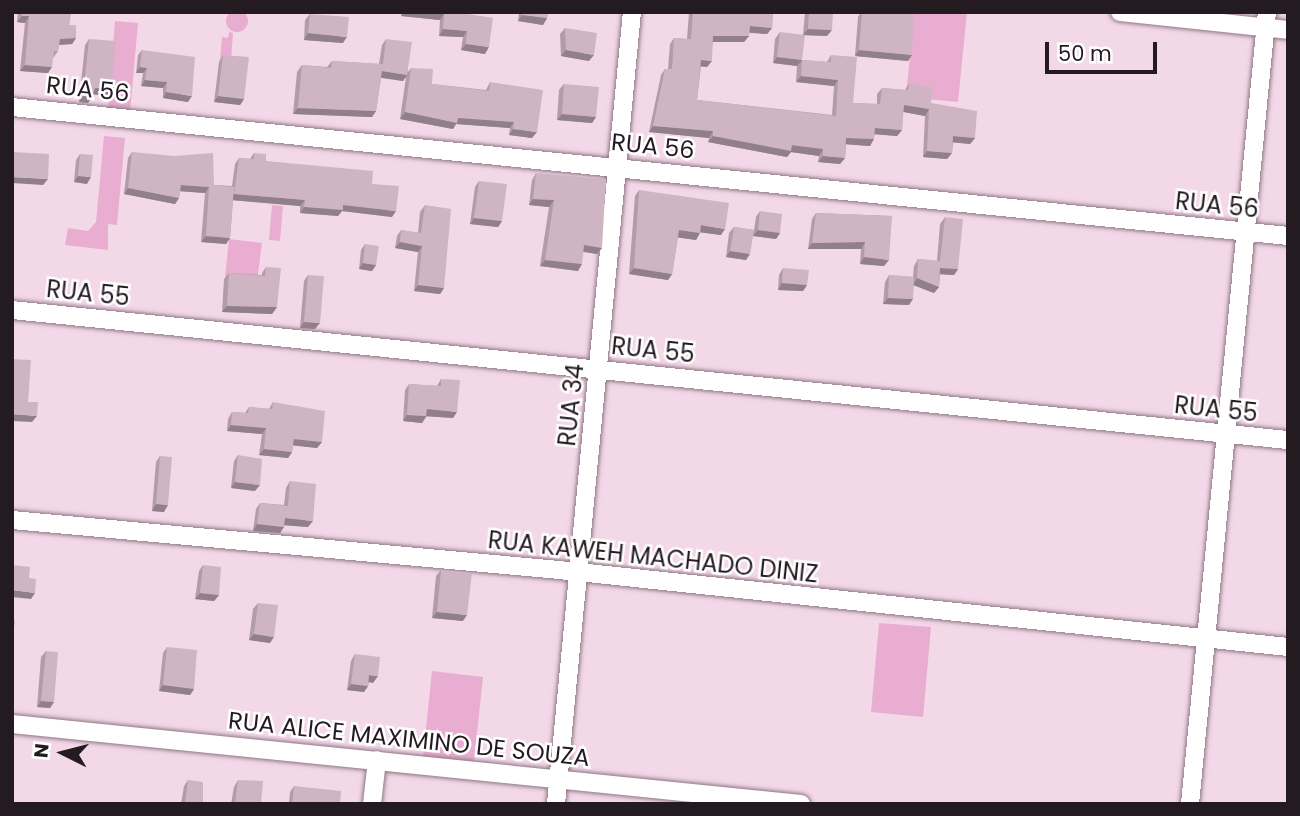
<!DOCTYPE html>
<html>
<head>
<meta charset="utf-8">
<style>
  body { margin:0 }
  #map { position:relative; width:1300px; height:816px; overflow:hidden; background:#f3d8e8; font-family:Poppins,sans-serif }
  div>[style] { position:absolute }
  [style*='--x'] { left:calc(var(--x)*1px); top:calc(var(--y)*1px); width:calc(var(--w)*1px); rotate:calc(var(--a)*1deg) }
  .green>* { inset:0; background:#e9add2 }
  .round { border-radius:50% }
  .roads { filter:drop-shadow(0 0 2px #8f7785) drop-shadow(0 0 2px #8f7785) }
  .minor>* { height:18px; margin:-9px; padding:0 9px; transform-origin:9px; border-radius:9px; background:#fff }
  .wall>* { inset:0; background:#b29ca9 }
  .shaded-wall>* { inset:0; background:#917f89 }
  .building>* { inset:0; background:#cfb5c4 }
  span { translate:-50% -50%; white-space:nowrap; text-align:center; line-height:1.15; -webkit-text-stroke:5px #fff; paint-order:stroke }
  .street-label { font-size:24px; color:#241b21 }
  .frame { position:absolute; inset:0; border:14px solid #241b21; pointer-events:none }
  .north { position:absolute; left:28px; top:718px; width:70px; height:70px; -webkit-text-stroke:5px #fff; paint-order:stroke; rotate:276deg; font-size:19px; font-weight:700; line-height:28px; text-align:center; color:#241b21 }
  .north::after { content:''; display:block; margin:auto; width:24px; height:32px; background:#241b21; clip-path:polygon(50% 0,100% 100%,50% 72%,0 100%) }
  .scale { position:absolute; left:1045px; top:42px; width:112px; height:32px; box-sizing:border-box; border:4px solid #241b21; border-top:0; padding-left:9px; font-size:21px; line-height:24px; white-space:nowrap; color:#241b21; -webkit-text-stroke:5px #fff; paint-order:stroke }
</style>
</head>
<body>
<div id="map">
  <div class="green">
    <i class="round" style="left:226px;top:10px;width:22px;height:22px"></i>
    <i style="clip-path:polygon(914px 12px,967px 12px,958px 102px,906px 97px)"></i>
    <i style="clip-path:polygon(115px 21px,138px 23px,130px 112px,108px 110px)"></i>
    <i style="clip-path:polygon(229px 32px,233px 33px,231px 61px,220px 60px,222px 37px,228px 38px)"></i>
    <i style="clip-path:polygon(104px 136px,125px 138px,117px 225px,108px 224px,108px 250px,65px 245px,68px 228px,88px 231px,96px 222px)"></i>
    <i style="clip-path:polygon(272px 205px,283px 206px,280px 241px,269px 240px)"></i>
    <i style="clip-path:polygon(229px 239px,262px 243px,257px 281px,225px 278px)"></i>
    <i style="clip-path:polygon(879px 623px,931px 627px,923px 717px,871px 712px)"></i>
    <i style="clip-path:polygon(432px 671px,483px 677px,474px 762px,423px 757px)"></i>
  </div>
  <div class="roads">
    <div class="minor">
      <i style="--x:1120;--y:12;--w:169;--a:6.1"></i>
      <i style="--x:12;--y:107;--w:1283;--a:5.77"></i>
      <i style="--x:12;--y:310;--w:1283;--a:5.82"></i>
      <i style="--x:12;--y:520;--w:549;--a:5.22"></i>
      <i style="--x:559;--y:570;--w:733;--a:6.03"></i>
      <i style="--x:12;--y:724;--w:793;--a:5.79"></i>
      <i style="--x:372;--y:804;--w:44;--a:-83.5"></i>
      <i style="--x:556;--y:804;--w:796;--a:-84.52"></i>
      <i style="--x:1190;--y:804;--w:796;--a:-84.45"></i>
    </div>
  </div>
  <div class="wall">
    <i style="clip-path:polygon(18px 12px,71px 12px,69px 25px,76px 38px,72px 44px,59px 45px,58px 51px,53px 58px,48px 73px,20px 71px,25px 23px,17px 22px)"></i>
    <i style="clip-path:polygon(402px 12px,455px 12px,485px 54px,461px 50px,463px 37px,439px 36px,440px 20px,401px 16px)"></i>
    <i style="clip-path:polygon(519px 12px,548px 12px,547px 18px,543px 25px,518px 21px)"></i>
    <i style="clip-path:polygon(689px 12px,773px 12px,772px 28px,767px 34px,749px 33px,749px 36px,744px 42px,713px 42px,707px 67px,701px 66px,697px 100px,832px 115px,834px 86px,796px 82px,797px 66px,773px 63px,775px 39px,780px 32px,802px 60px,827px 62px,831px 55px,853px 103px,877px 104px,877px 94px,882px 88px,905px 90px,909px 83px,931px 103px,975px 138px,970px 144px,953px 142px,952px 153px,947px 159px,923px 157px,925px 116px,903px 112px,902px 130px,897px 136px,875px 134px,870px 146px,846px 144px,845px 158px,840px 164px,818px 162px,819px 156px,791px 152px,787px 157px,708px 142px,709px 138px,649px 132px,661px 75px,665px 69px,668px 69px,670px 44px,674px 38px,687px 39px)"></i>
    <i style="clip-path:polygon(805px 12px,833px 12px,827px 36px,803px 35px)"></i>
    <i style="clip-path:polygon(861px 12px,914px 12px,908px 61px,855px 56px,858px 17px)"></i>
    <i style="clip-path:polygon(310px 14px,343px 43px,304px 40px,305px 20px)"></i>
    <i style="clip-path:polygon(565px 28px,589px 61px,561px 56px,560px 34px)"></i>
    <i style="clip-path:polygon(89px 39px,107px 96px,93px 94px,88px 103px,79px 102px,85px 45px)"></i>
    <i style="clip-path:polygon(386px 39px,408px 72px,411px 68px,432px 84px,486px 90px,490px 82px,532px 138px,509px 135px,510px 128px,456px 124px,453px 129px,400px 119px,406px 77px,403px 81px,381px 78px,376px 111px,372px 117px,293px 114px,297px 72px,302px 65px,327px 67px,332px 61px,379px 64px,382px 45px)"></i>
    <i style="clip-path:polygon(142px 50px,188px 102px,163px 98px,163px 88px,141px 86px,143px 73px,136px 73px,138px 55px)"></i>
    <i style="clip-path:polygon(223px 55px,244px 99px,240px 105px,214px 102px,219px 62px)"></i>
    <i style="clip-path:polygon(564px 84px,596px 117px,592px 123px,557px 120px,559px 90px)"></i>
    <i style="clip-path:polygon(132px 152px,214px 185px,232px 186px,235px 164px,239px 158px,250px 159px,254px 153px,266px 161px,372px 184px,392px 217px,342px 211px,338px 216px,300px 213px,300px 206px,233px 200px,230px 238px,226px 244px,201px 242px,205px 193px,180px 191px,179px 198px,175px 204px,124px 194px,128px 158px)"></i>
    <i style="clip-path:polygon(80px 154px,87px 184px,74px 182px,76px 160px)"></i>
    <i style="clip-path:polygon(536px 173px,602px 248px,597px 254px,583px 252px,578px 271px,540px 266px,549px 207px,529px 205px,532px 180px)"></i>
    <i style="clip-path:polygon(479px 181px,502px 221px,498px 227px,470px 224px,475px 187px)"></i>
    <i style="clip-path:polygon(639px 190px,721px 235px,700px 232px,696px 240px,678px 237px,672px 274px,668px 280px,629px 274px,635px 196px)"></i>
    <i style="clip-path:polygon(425px 205px,444px 288px,440px 294px,414px 291px,418px 252px,395px 248px,397px 236px,401px 230px,418px 233px,420px 212px)"></i>
    <i style="clip-path:polygon(760px 211px,780px 233px,776px 239px,753px 236px,746px 260px,726px 257px,729px 233px,734px 227px,754px 230px,756px 217px)"></i>
    <i style="clip-path:polygon(816px 213px,892px 216px,884px 266px,860px 264px,861px 249px,808px 249px,812px 219px)"></i>
    <i style="clip-path:polygon(945px 217px,958px 269px,954px 275px,940px 274px,939px 287px,934px 293px,914px 285px,909px 305px,883px 304px,885px 282px,889px 275px,913px 277px,914px 266px,918px 259px,937px 261px,940px 224px)"></i>
    <i style="clip-path:polygon(365px 244px,376px 265px,372px 271px,359px 269px,361px 250px)"></i>
    <i style="clip-path:polygon(266px 267px,277px 307px,272px 314px,222px 312px,224px 279px,229px 273px,262px 275px,262px 273px)"></i>
    <i style="clip-path:polygon(783px 268px,807px 285px,803px 291px,778px 290px,779px 275px)"></i>
    <i style="clip-path:polygon(308px 275px,315px 329px,300px 328px,304px 281px)"></i>
    <i style="clip-path:polygon(441px 379px,453px 418px,427px 416px,422px 423px,403px 421px,405px 390px,409px 384px,437px 386px)"></i>
    <i style="clip-path:polygon(273px 402px,322px 442px,317px 448px,293px 445px,292px 452px,288px 458px,259px 455px,262px 434px,227px 431px,228px 419px,232px 412px,245px 413px,249px 407px,269px 409px)"></i>
    <i style="clip-path:polygon(238px 455px,255px 491px,231px 488px,234px 461px)"></i>
    <i style="clip-path:polygon(160px 456px,164px 512px,152px 511px,156px 462px)"></i>
    <i style="clip-path:polygon(290px 481px,308px 527px,285px 525px,280px 533px,253px 531px,256px 509px,260px 503px,284px 505px,286px 488px)"></i>
    <i style="clip-path:polygon(203px 565px,219px 595px,214px 601px,195px 599px,199px 571px)"></i>
    <i style="clip-path:polygon(441px 570px,463px 621px,432px 618px,436px 576px)"></i>
    <i style="clip-path:polygon(258px 603px,270px 643px,249px 640px,253px 609px)"></i>
    <i style="clip-path:polygon(167px 647px,194px 689px,190px 695px,159px 691px,163px 653px)"></i>
    <i style="clip-path:polygon(46px 651px,54px 702px,50px 708px,37px 707px,41px 657px)"></i>
    <i style="clip-path:polygon(355px 654px,373px 683px,369px 682px,368px 686px,364px 692px,347px 690px,351px 661px)"></i>
    <i style="clip-path:polygon(188px 780px,203px 804px,181px 804px,184px 786px)"></i>
    <i style="clip-path:polygon(238px 780px,261px 804px,231px 804px,234px 787px)"></i>
    <i style="clip-path:polygon(294px 786px,340px 804px,289px 804px,290px 792px)"></i>
  </div>
  <div class="shaded-wall">
    <i style="clip-path:polygon(404px 12px,430px 12px,444px 14px,440px 20px,401px 16px)"></i>
    <i style="clip-path:polygon(522px 15px,547px 18px,543px 25px,518px 21px)"></i>
    <i style="clip-path:polygon(22px 16px,29px 16px,25px 23px,17px 22px)"></i>
    <i style="clip-path:polygon(750px 26px,772px 28px,767px 34px,746px 32px)"></i>
    <i style="clip-path:polygon(443px 29px,467px 31px,463px 37px,439px 36px)"></i>
    <i style="clip-path:polygon(808px 29px,832px 30px,827px 36px,803px 35px)"></i>
    <i style="clip-path:polygon(308px 33px,347px 37px,343px 43px,304px 40px)"></i>
    <i style="clip-path:polygon(713px 36px,749px 36px,744px 42px,709px 42px)"></i>
    <i style="clip-path:polygon(76px 38px,72px 44px,55px 45px,60px 39px)"></i>
    <i style="clip-path:polygon(466px 44px,489px 47px,485px 54px,461px 50px)"></i>
    <i style="clip-path:polygon(566px 50px,594px 55px,589px 61px,561px 56px)"></i>
    <i style="clip-path:polygon(859px 50px,912px 55px,908px 61px,855px 56px)"></i>
    <i style="clip-path:polygon(777px 57px,802px 60px,797px 66px,773px 63px)"></i>
    <i style="clip-path:polygon(701px 60px,712px 61px,707px 67px,697px 66px)"></i>
    <i style="clip-path:polygon(25px 65px,52px 67px,48px 73px,20px 71px)"></i>
    <i style="clip-path:polygon(140px 67px,147px 68px,143px 73px,136px 73px)"></i>
    <i style="clip-path:polygon(382px 71px,407px 75px,403px 81px,378px 77px)"></i>
    <i style="clip-path:polygon(801px 76px,838px 80px,834px 86px,796px 82px)"></i>
    <i style="clip-path:polygon(145px 80px,167px 82px,163px 88px,141px 86px)"></i>
    <i style="clip-path:polygon(95px 88px,112px 89px,107px 96px,91px 94px)"></i>
    <i style="clip-path:polygon(166px 92px,192px 96px,188px 102px,163px 98px)"></i>
    <i style="clip-path:polygon(83px 96px,92px 97px,88px 103px,79px 102px)"></i>
    <i style="clip-path:polygon(218px 96px,244px 99px,240px 105px,214px 102px)"></i>
    <i style="clip-path:polygon(904px 105px,929px 109px,925px 116px,899px 111px)"></i>
    <i style="clip-path:polygon(298px 108px,376px 111px,372px 117px,293px 114px)"></i>
    <i style="clip-path:polygon(405px 112px,514px 122px,510px 128px,456px 124px,453px 129px,400px 119px)"></i>
    <i style="clip-path:polygon(562px 114px,596px 117px,592px 123px,557px 120px)"></i>
    <i style="clip-path:polygon(653px 126px,713px 131px,709px 138px,649px 132px)"></i>
    <i style="clip-path:polygon(875px 128px,902px 130px,897px 136px,871px 134px)"></i>
    <i style="clip-path:polygon(513px 129px,537px 132px,532px 138px,509px 135px)"></i>
    <i style="clip-path:polygon(713px 136px,823px 149px,819px 156px,791px 152px,787px 157px,708px 142px)"></i>
    <i style="clip-path:polygon(953px 136px,975px 138px,970px 144px,949px 142px)"></i>
    <i style="clip-path:polygon(846px 138px,874px 139px,870px 146px,842px 144px)"></i>
    <i style="clip-path:polygon(927px 151px,952px 153px,947px 159px,923px 157px)"></i>
    <i style="clip-path:polygon(823px 156px,845px 158px,840px 164px,818px 162px)"></i>
    <i style="clip-path:polygon(78px 176px,91px 177px,87px 184px,74px 182px)"></i>
    <i style="clip-path:polygon(12px 177px,48px 179px,43px 185px,12px 183px)"></i>
    <i style="clip-path:polygon(181px 185px,209px 187px,205px 193px,177px 191px)"></i>
    <i style="clip-path:polygon(128px 188px,179px 198px,175px 204px,124px 194px)"></i>
    <i style="clip-path:polygon(234px 194px,305px 200px,300px 206px,230px 200px)"></i>
    <i style="clip-path:polygon(533px 199px,554px 200px,549px 207px,529px 205px)"></i>
    <i style="clip-path:polygon(343px 205px,396px 211px,392px 217px,342px 211px,338px 216px,300px 213px,304px 207px)"></i>
    <i style="clip-path:polygon(474px 218px,502px 221px,498px 227px,470px 224px)"></i>
    <i style="clip-path:polygon(701px 225px,725px 229px,721px 235px,697px 232px)"></i>
    <i style="clip-path:polygon(679px 230px,700px 233px,696px 240px,674px 237px)"></i>
    <i style="clip-path:polygon(758px 230px,780px 233px,776px 239px,753px 236px)"></i>
    <i style="clip-path:polygon(206px 236px,230px 238px,226px 244px,201px 242px)"></i>
    <i style="clip-path:polygon(400px 242px,422px 246px,418px 252px,395px 248px)"></i>
    <i style="clip-path:polygon(865px 242px,861px 249px,808px 249px,812px 243px)"></i>
    <i style="clip-path:polygon(584px 245px,602px 248px,597px 254px,580px 251px)"></i>
    <i style="clip-path:polygon(730px 251px,750px 254px,746px 260px,726px 257px)"></i>
    <i style="clip-path:polygon(864px 257px,889px 260px,884px 266px,860px 264px)"></i>
    <i style="clip-path:polygon(545px 260px,582px 264px,578px 271px,540px 266px)"></i>
    <i style="clip-path:polygon(363px 263px,376px 265px,372px 271px,359px 269px)"></i>
    <i style="clip-path:polygon(634px 268px,672px 274px,668px 280px,629px 274px)"></i>
    <i style="clip-path:polygon(940px 268px,958px 269px,954px 275px,936px 274px)"></i>
    <i style="clip-path:polygon(917px 278px,939px 287px,934px 293px,913px 285px)"></i>
    <i style="clip-path:polygon(782px 283px,807px 285px,803px 291px,778px 290px)"></i>
    <i style="clip-path:polygon(418px 285px,444px 288px,440px 294px,414px 291px)"></i>
    <i style="clip-path:polygon(888px 298px,913px 299px,909px 305px,883px 304px)"></i>
    <i style="clip-path:polygon(227px 306px,277px 307px,272px 314px,222px 312px)"></i>
    <i style="clip-path:polygon(304px 322px,320px 323px,315px 329px,300px 328px)"></i>
    <i style="clip-path:polygon(427px 409px,457px 412px,453px 418px,423px 416px)"></i>
    <i style="clip-path:polygon(12px 414px,37px 416px,32px 422px,12px 421px)"></i>
    <i style="clip-path:polygon(407px 415px,426px 416px,422px 423px,403px 421px)"></i>
    <i style="clip-path:polygon(231px 425px,266px 428px,262px 434px,227px 431px)"></i>
    <i style="clip-path:polygon(294px 439px,322px 442px,317px 448px,289px 445px)"></i>
    <i style="clip-path:polygon(264px 449px,292px 452px,288px 458px,259px 455px)"></i>
    <i style="clip-path:polygon(235px 482px,260px 485px,255px 491px,231px 488px)"></i>
    <i style="clip-path:polygon(156px 504px,168px 505px,164px 512px,152px 511px)"></i>
    <i style="clip-path:polygon(285px 518px,313px 521px,308px 527px,281px 525px)"></i>
    <i style="clip-path:polygon(257px 524px,284px 527px,280px 533px,253px 531px)"></i>
    <i style="clip-path:polygon(12px 590px,35px 593px,31px 599px,12px 597px)"></i>
    <i style="clip-path:polygon(200px 593px,219px 595px,214px 601px,195px 599px)"></i>
    <i style="clip-path:polygon(437px 612px,467px 615px,463px 621px,432px 618px)"></i>
    <i style="clip-path:polygon(254px 634px,274px 637px,270px 643px,249px 640px)"></i>
    <i style="clip-path:polygon(369px 675px,378px 676px,373px 683px,365px 681px)"></i>
    <i style="clip-path:polygon(351px 684px,368px 686px,364px 692px,347px 690px)"></i>
    <i style="clip-path:polygon(163px 685px,194px 689px,190px 695px,159px 691px)"></i>
    <i style="clip-path:polygon(41px 701px,54px 702px,50px 708px,37px 707px)"></i>
  </div>
  <div class="building">
    <i style="clip-path:polygon(22px 12px,71px 12px,69px 25px,76px 25px,76px 38px,60px 39px,58px 51px,54px 51px,52px 67px,25px 65px,29px 16px,22px 16px)"></i>
    <i style="clip-path:polygon(430px 12px,455px 12px,493px 18px,489px 47px,466px 44px,467px 31px,443px 29px,444px 14px)"></i>
    <i style="clip-path:polygon(523px 12px,548px 12px,547px 18px,522px 15px)"></i>
    <i style="clip-path:polygon(693px 12px,773px 12px,772px 28px,750px 26px,749px 36px,713px 36px,712px 61px,701px 60px,697px 100px,836px 116px,838px 80px,801px 76px,802px 60px,831px 62px,831px 55px,857px 57px,853px 103px,880px 104px,882px 88px,908px 90px,909px 83px,933px 88px,931px 103px,977px 111px,975px 138px,953px 136px,952px 153px,927px 151px,929px 109px,904px 105px,902px 130px,875px 128px,874px 139px,846px 138px,845px 158px,823px 156px,823px 149px,792px 145px,791px 151px,713px 136px,713px 131px,653px 126px,665px 69px,672px 69px,674px 38px,691px 39px)"></i>
    <i style="clip-path:polygon(809px 12px,833px 12px,832px 30px,808px 29px)"></i>
    <i style="clip-path:polygon(862px 12px,914px 12px,912px 55px,859px 50px)"></i>
    <i style="clip-path:polygon(310px 14px,349px 17px,347px 37px,308px 33px)"></i>
    <i style="clip-path:polygon(565px 28px,597px 33px,594px 55px,566px 50px)"></i>
    <i style="clip-path:polygon(780px 32px,805px 35px,802px 60px,777px 57px)"></i>
    <i style="clip-path:polygon(89px 39px,116px 41px,112px 89px,95px 88px,92px 97px,83px 96px)"></i>
    <i style="clip-path:polygon(386px 39px,412px 42px,407px 75px,382px 71px,376px 111px,298px 108px,302px 65px,331px 68px,332px 61px,383px 64px)"></i>
    <i style="clip-path:polygon(142px 50px,195px 57px,192px 96px,166px 92px,167px 82px,145px 80px,147px 68px,140px 67px)"></i>
    <i style="clip-path:polygon(223px 55px,249px 57px,244px 99px,218px 96px)"></i>
    <i style="clip-path:polygon(411px 68px,433px 69px,432px 84px,489px 91px,490px 82px,543px 90px,537px 132px,513px 129px,514px 122px,458px 118px,457px 123px,405px 112px)"></i>
    <i style="clip-path:polygon(564px 84px,599px 87px,596px 117px,562px 114px)"></i>
    <i style="clip-path:polygon(13px 152px,49px 154px,48px 179px,12px 177px)"></i>
    <i style="clip-path:polygon(132px 152px,174px 156px,213px 153px,214px 185px,234px 187px,230px 238px,206px 236px,209px 187px,181px 185px,179px 198px,128px 188px)"></i>
    <i style="clip-path:polygon(254px 153px,266px 154px,266px 161px,373px 171px,372px 184px,399px 186px,396px 211px,343px 205px,343px 210px,304px 207px,305px 200px,234px 194px,239px 158px,254px 159px)"></i>
    <i style="clip-path:polygon(80px 154px,93px 155px,91px 177px,78px 176px)"></i>
    <i style="clip-path:polygon(536px 173px,606px 179px,602px 248px,584px 245px,582px 264px,545px 260px,554px 200px,533px 199px)"></i>
    <i style="clip-path:polygon(479px 181px,507px 184px,502px 221px,474px 218px)"></i>
    <i style="clip-path:polygon(639px 190px,729px 203px,725px 229px,701px 225px,700px 233px,679px 230px,672px 274px,634px 268px)"></i>
    <i style="clip-path:polygon(425px 205px,451px 209px,444px 288px,418px 285px,422px 246px,400px 242px,401px 230px,421px 233px)"></i>
    <i style="clip-path:polygon(760px 211px,782px 214px,780px 233px,758px 230px)"></i>
    <i style="clip-path:polygon(816px 213px,892px 216px,889px 260px,864px 257px,865px 242px,812px 243px)"></i>
    <i style="clip-path:polygon(945px 217px,963px 219px,958px 269px,940px 268px,939px 287px,917px 278px,918px 259px,940px 261px)"></i>
    <i style="clip-path:polygon(734px 227px,754px 230px,750px 254px,730px 251px)"></i>
    <i style="clip-path:polygon(365px 244px,379px 246px,376px 265px,363px 263px)"></i>
    <i style="clip-path:polygon(266px 267px,281px 268px,277px 307px,227px 306px,229px 273px,265px 276px)"></i>
    <i style="clip-path:polygon(783px 268px,809px 270px,807px 285px,782px 283px)"></i>
    <i style="clip-path:polygon(308px 275px,324px 276px,320px 323px,304px 322px)"></i>
    <i style="clip-path:polygon(889px 275px,914px 277px,913px 299px,888px 298px)"></i>
    <i style="clip-path:polygon(12px 359px,31px 360px,28px 402px,38px 402px,37px 416px,12px 414px)"></i>
    <i style="clip-path:polygon(441px 379px,460px 380px,457px 412px,427px 409px,426px 416px,407px 415px,409px 384px,441px 386px)"></i>
    <i style="clip-path:polygon(273px 402px,325px 411px,322px 442px,294px 439px,292px 452px,264px 449px,266px 428px,231px 425px,232px 412px,248px 413px,249px 407px,272px 409px)"></i>
    <i style="clip-path:polygon(238px 455px,262px 459px,260px 485px,235px 482px)"></i>
    <i style="clip-path:polygon(160px 456px,172px 457px,168px 505px,156px 504px)"></i>
    <i style="clip-path:polygon(290px 481px,316px 484px,313px 521px,285px 518px,284px 527px,257px 524px,260px 503px,288px 506px)"></i>
    <i style="clip-path:polygon(12px 565px,30px 567px,29px 578px,36px 579px,35px 593px,12px 590px)"></i>
    <i style="clip-path:polygon(203px 565px,221px 567px,219px 595px,200px 593px)"></i>
    <i style="clip-path:polygon(441px 570px,472px 573px,467px 615px,437px 612px)"></i>
    <i style="clip-path:polygon(258px 603px,278px 605px,274px 637px,254px 634px)"></i>
    <i style="clip-path:polygon(12px 621px,15px 621px,12px 647px)"></i>
    <i style="clip-path:polygon(167px 647px,197px 650px,194px 689px,163px 685px)"></i>
    <i style="clip-path:polygon(46px 651px,58px 652px,54px 702px,41px 701px)"></i>
    <i style="clip-path:polygon(355px 654px,380px 657px,378px 676px,369px 675px,368px 686px,351px 684px)"></i>
    <i style="clip-path:polygon(188px 780px,203px 782px,203px 804px,185px 804px)"></i>
    <i style="clip-path:polygon(238px 780px,263px 781px,261px 804px,235px 804px)"></i>
    <i style="clip-path:polygon(294px 786px,341px 791px,340px 804px,292px 804px)"></i>
  </div>
  <div class="street-label">
    <span style="left:88px;top:89px;rotate:6deg">RUA 56</span>
    <span style="left:653px;top:146px;rotate:6deg">RUA 56</span>
    <span style="left:1217px;top:205px;rotate:6deg">RUA 56</span>
    <span style="left:88px;top:293px;rotate:6deg">RUA 55</span>
    <span style="left:653px;top:350px;rotate:6deg">RUA 55</span>
    <span style="left:571px;top:405px;rotate:-84deg">RUA 34</span>
    <span style="left:1216px;top:409px;rotate:6deg">RUA 55</span>
    <span style="left:653px;top:557px;rotate:6deg">RUA KAWEH MACHADO DINIZ</span>
    <span style="left:409px;top:739px;rotate:6deg">RUA ALICE MAXIMINO DE SOUZA</span>
  </div>
  <div class="frame"></div>
  <div class="north">N</div>
  <div class="scale">50 m</div>
</div>
</body>
</html>
